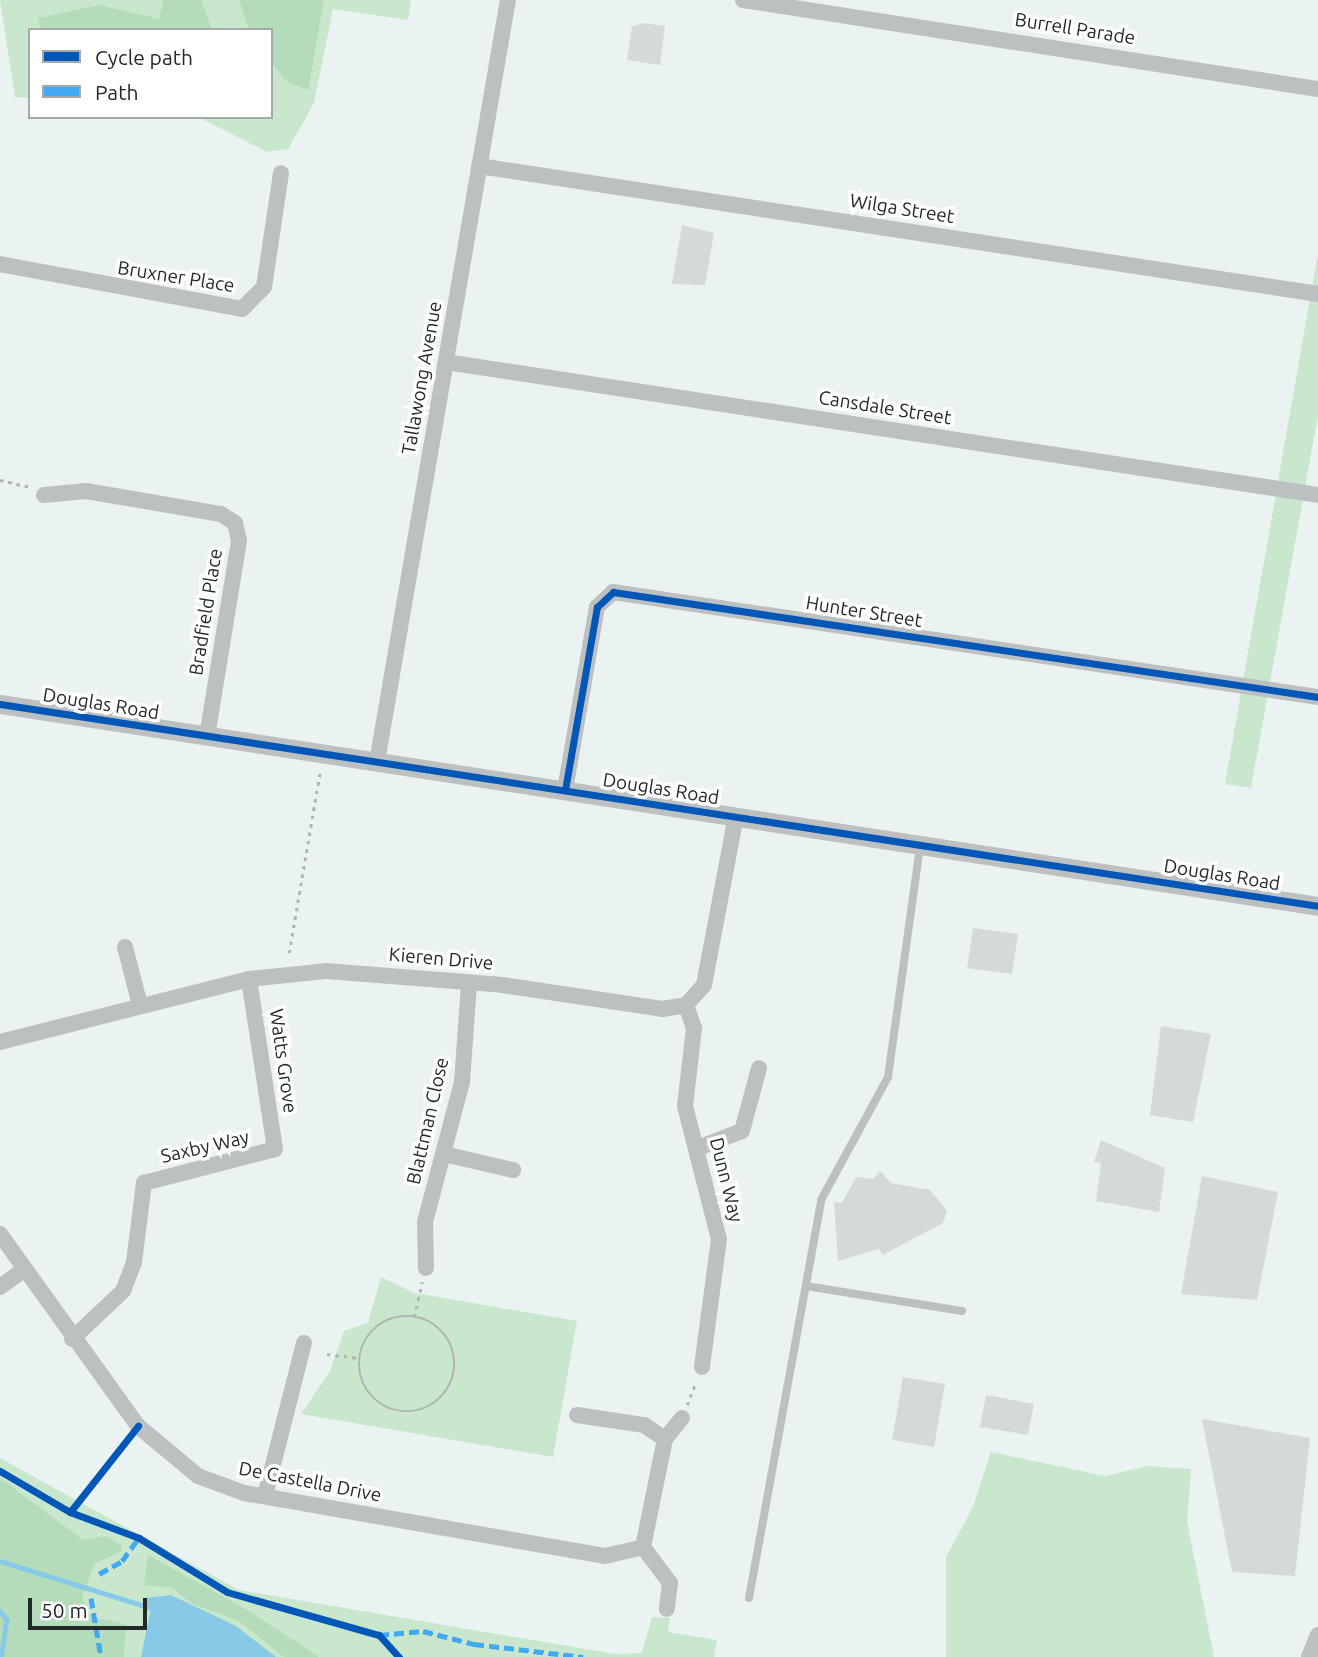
<!DOCTYPE html>
<html>
<head>
<meta charset="utf-8">
<style>
  body { margin:0 }
  #map { position:relative; width:1318px; height:1657px; overflow:hidden; background:#eaf3f2; font-family:Ubuntu,sans-serif }
  div>[style] { position:absolute }
  [style*='--x'] { left:calc(var(--x)*1px); top:calc(var(--y)*1px); width:calc(var(--w)*1px); rotate:calc(var(--a)*1deg) }
  .green>* { inset:0; background:#c8e7cd }
  .forest>* { inset:0; background:#b4dbba }
  .water>* { inset:0; background:#89c9e8 }
  .stream>* { height:4.5px; margin:-2.25px; padding:0 2.25px; transform-origin:2.25px; border-radius:2.25px; background:#89c9e8 }
  .building>* { inset:0; background:#d4dad9 }
  .path>* { height:2.5px; margin-top:-1.25px; transform-origin:0; background:repeating-linear-gradient(90deg,#b1b5b5 0 3.5px,transparent 0 8.5px) }
  .path>.ring { margin:-1.25px; padding:0; box-sizing:content-box; background:none; border:2.5px solid #b1b5b5; border-radius:50% }
  .service>* { height:8px; margin:-4px; padding:0 4px; transform-origin:4px; border-radius:4px; background:#bdc0c1 }
  .minor>* { height:16px; margin:-8px; padding:0 8px; transform-origin:8px; border-radius:8px; background:#bdc0c1 }
  .tertiary>* { height:19px; margin:-9.5px; padding:0 9.5px; transform-origin:9.5px; border-radius:9.5px; background:#bdc0c1 }
  .quiet>* { height:5px; margin-top:-2.5px; transform-origin:0; background:repeating-linear-gradient(90deg,#3fa9f5 0 10px,transparent 0 15px) }
  .cycleway>* { height:7px; margin:-3.5px; padding:0 3.5px; transform-origin:3.5px; border-radius:3.5px; background:#0057b8 }
  span { translate:-50% -50%; white-space:nowrap; text-align:center; line-height:1.15; -webkit-text-stroke:7px #fff; paint-order:stroke }
  .street-label { font-size:19px; color:#232929 }
  .legend { position:absolute; left:28px; top:28px; width:245px; height:91px; box-sizing:border-box; background:#fff; border:2px solid #a7a9a9; margin:0; padding:9px 12px; list-style:none; font-size:21px; color:#232929 }
  .legend li { display:flex; align-items:center; gap:14px; height:35px }
  .legend b { width:35px; border:2px solid #a7a9a9 }
  .scale { position:absolute; left:28px; top:1598px; width:119px; height:32px; box-sizing:border-box; border:4px solid #232929; border-top:0; padding-left:9px; font-size:21px; line-height:24px; white-space:nowrap; color:#232929; -webkit-text-stroke:5px #fff; paint-order:stroke }
</style>
</head>
<body>
<div id="map">
  <div class="green">
    <i style="clip-path:polygon(0 0,411px 0,408px 20px,333px 9px,314px 103px,288px 149px,267px 152px,198px 117px,271px 117px,271px 30px,30px 30px,30px 98px,15px 97px)"></i>
    <i style="clip-path:polygon(1318px 253px,1318px 415px,1251px 788px,1225px 784px)"></i>
    <i style="clip-path:polygon(381px 1277px,415px 1293px,577px 1321px,553px 1457px,301px 1414px,330px 1371px,344px 1331px,368px 1323px)"></i>
    <i style="clip-path:polygon(991px 1452px,1105px 1476px,1148px 1466px,1191px 1469px,1187px 1522px,1214px 1657px,946px 1657px,946px 1557px,973px 1507px)"></i>
    <i style="clip-path:polygon(0 1458px,239px 1590px,615px 1654px,642px 1653px,652px 1617px,670px 1618px,668px 1632px,717px 1640px,714px 1657px,0 1657px)"></i>
  </div>
  <div class="forest">
    <i style="clip-path:polygon(164px 0,201px 0,212px 30px,41px 30px,38px 18px,99px 5px,159px 19px)"></i>
    <i style="clip-path:polygon(239px 0,324px 0,308px 90px,286px 81px,271px 62px,271px 30px,249px 30px)"></i>
    <i style="clip-path:polygon(0 1478px,83px 1540px,106px 1536px,121px 1545px,122px 1551px,94px 1564px,82px 1598px,91px 1617px,126px 1624px,124px 1657px,0 1657px)"></i>
    <i style="clip-path:polygon(148px 1555px,244px 1608px,319px 1657px,284px 1657px,239px 1621px,191px 1603px,172px 1588px,144px 1585px)"></i>
  </div>
  <div class="water">
    <i style="clip-path:polygon(171px 1595px,236px 1626px,276px 1657px,141px 1657px,150px 1613px,145px 1598px)"></i>
  </div>
  <div class="stream">
    <i style="--x:0;--y:1561;--w:156;--a:17.2"></i>
    <i style="--x:0;--y:1611;--w:11;--a:52"></i>
    <i style="--x:7;--y:1620;--w:37;--a:99"></i>
  </div>
  <div class="building">
    <i style="clip-path:polygon(644px 23px,665px 26px,660px 65px,627px 60px,632px 27px)"></i>
    <i style="clip-path:polygon(682px 225px,714px 233px,705px 285px,672px 284px)"></i>
    <i style="clip-path:polygon(973px 928px,1018px 934px,1012px 974px,967px 968px)"></i>
    <i style="clip-path:polygon(1161px 1026px,1211px 1034px,1193px 1122px,1150px 1115px)"></i>
    <i style="clip-path:polygon(1101px 1140px,1165px 1168px,1159px 1212px,1096px 1201px,1101px 1163px,1094px 1162px)"></i>
    <i style="clip-path:polygon(880px 1171px,891px 1183px,930px 1190px,947px 1211px,943px 1223px,883px 1255px,879px 1249px,838px 1261px,834px 1202px,842px 1203px,856px 1177px,873px 1179px)"></i>
    <i style="clip-path:polygon(1202px 1176px,1278px 1192px,1257px 1300px,1181px 1294px)"></i>
    <i style="clip-path:polygon(903px 1377px,945px 1384px,934px 1447px,892px 1440px)"></i>
    <i style="clip-path:polygon(986px 1395px,1034px 1404px,1028px 1435px,980px 1427px)"></i>
    <i style="clip-path:polygon(1202px 1419px,1310px 1438px,1295px 1576px,1232px 1572px)"></i>
  </div>
  <div class="path">
    <i style="--x:0;--y:480;--w:31;--a:13"></i>
    <i style="--x:289;--y:953;--w:185;--a:-80.3"></i>
    <i class="ring" style="left:359px;top:1316px;width:93.5px;height:93.5px"></i>
    <i style="--x:414;--y:1317;--w:36;--a:-77"></i>
    <i style="--x:327;--y:1354;--w:32;--a:7"></i>
    <i style="--x:687;--y:1405;--w:25;--a:-69"></i>
  </div>
  <div class="service">
    <i style="--x:806;--y:1286;--w:158;--a:9.1"></i>
    <i style="--x:749;--y:1598;--w:404;--a:-79.7"></i>
    <i style="--x:821;--y:1200;--w:140;--a:-61.4"></i>
    <i style="--x:888;--y:1077;--w:234;--a:-82.1"></i>
  </div>
  <div class="minor">
    <i style="--x:743;--y:0;--w:582;--a:8.8"></i>
    <i style="--x:479;--y:166;--w:849;--a:8.67"></i>
    <i style="--x:0;--y:264;--w:246;--a:10.5"></i>
    <i style="--x:242;--y:309;--w:31;--a:-45"></i>
    <i style="--x:264;--y:287;--w:115;--a:-81.5"></i>
    <i style="--x:446;--y:362;--w:882;--a:8.67"></i>
    <i style="--x:44;--y:495;--w:42;--a:-5.4"></i>
    <i style="--x:86;--y:491;--w:137;--a:9.7"></i>
    <i style="--x:221;--y:514;--w:17;--a:33"></i>
    <i style="--x:235;--y:523;--w:18;--a:77"></i>
    <i style="--x:239;--y:541;--w:198;--a:99.3"></i>
    <i style="--x:377;--y:762;--w:773;--a:-80.25"></i>
    <i style="--x:565;--y:790;--w:186;--a:-80.1"></i>
    <i style="--x:597;--y:607;--w:22;--a:-43"></i>
    <i style="--x:613;--y:592;--w:713;--a:8.47"></i>
    <i style="--x:125;--y:947;--w:60;--a:75.5"></i>
    <i style="--x:686;--y:1005;--w:24;--a:71"></i>
    <i style="--x:694;--y:1028;--w:79;--a:96.6"></i>
    <i style="--x:685;--y:1106;--w:137;--a:75.7"></i>
    <i style="--x:719;--y:1239;--w:129;--a:97.6"></i>
    <i style="--x:0;--y:1042;--w:257;--a:-14.2"></i>
    <i style="--x:249;--y:979;--w:77;--a:-5.9"></i>
    <i style="--x:326;--y:971;--w:177;--a:4.5"></i>
    <i style="--x:502;--y:985;--w:162;--a:8.5"></i>
    <i style="--x:662;--y:1009;--w:24;--a:-9"></i>
    <i style="--x:686;--y:1005;--w:27;--a:-48"></i>
    <i style="--x:704;--y:985;--w:172;--a:-79.3"></i>
    <i style="--x:698;--y:1148;--w:47;--a:-21.1"></i>
    <i style="--x:742;--y:1131;--w:65;--a:-74.9"></i>
    <i style="--x:444;--y:1154;--w:71;--a:13.1"></i>
    <i style="--x:0;--y:1234;--w:236;--a:54.3"></i>
    <i style="--x:138;--y:1426;--w:78;--a:39.8"></i>
    <i style="--x:198;--y:1476;--w:49;--a:20.3"></i>
    <i style="--x:244;--y:1493;--w:366;--a:9.9"></i>
    <i style="--x:605;--y:1556;--w:39;--a:-13"></i>
    <i style="--x:426;--y:1268;--w:46;--a:-91.2"></i>
    <i style="--x:425;--y:1222;--w:145;--a:-75.2"></i>
    <i style="--x:462;--y:1082;--w:98;--a:-85.9"></i>
    <i style="--x:0;--y:1287;--w:26;--a:-36"></i>
    <i style="--x:72;--y:1339;--w:70;--a:-43.3"></i>
    <i style="--x:123;--y:1291;--w:31;--a:-69"></i>
    <i style="--x:134;--y:1262;--w:80;--a:-82.8"></i>
    <i style="--x:144;--y:1183;--w:135;--a:-14.5"></i>
    <i style="--x:275;--y:1149;--w:172;--a:-98.7"></i>
    <i style="--x:577;--y:1415;--w:68;--a:8.5"></i>
    <i style="--x:644;--y:1425;--w:25;--a:34"></i>
    <i style="--x:265;--y:1496;--w:158;--a:-75.7"></i>
    <i style="--x:643;--y:1547;--w:110;--a:-78.5"></i>
    <i style="--x:665;--y:1439;--w:27;--a:-51"></i>
    <i style="--x:643;--y:1547;--w:45;--a:53.1"></i>
    <i style="--x:670;--y:1583;--w:26;--a:97"></i>
    <i style="--x:1309;--y:1657;--w:24;--a:-68"></i>
  </div>
  <div class="tertiary">
    <i style="--x:0;--y:704;--w:1333;--a:8.71"></i>
  </div>
  <div class="quiet">
    <i style="--x:99;--y:1574;--w:26;--a:-29"></i>
    <i style="--x:122;--y:1561;--w:29;--a:-54"></i>
    <i style="--x:91;--y:1598;--w:60;--a:80.4"></i>
    <i style="--x:379;--y:1635;--w:44;--a:-5.2"></i>
    <i style="--x:423;--y:1631;--w:53;--a:14.3"></i>
    <i style="--x:474;--y:1644;--w:110;--a:6.8"></i>
  </div>
  <div class="cycleway">
    <i style="--x:0;--y:704;--w:1333;--a:8.71"></i>
    <i style="--x:565;--y:790;--w:186;--a:-80.1"></i>
    <i style="--x:597;--y:607;--w:22;--a:-43"></i>
    <i style="--x:613;--y:592;--w:713;--a:8.47"></i>
    <i style="--x:0;--y:1471;--w:81;--a:30.4"></i>
    <i style="--x:70;--y:1512;--w:74;--a:20.6"></i>
    <i style="--x:139;--y:1538;--w:103;--a:31.5"></i>
    <i style="--x:227;--y:1592;--w:158;--a:15.8"></i>
    <i style="--x:379;--y:1635;--w:30;--a:48"></i>
    <i style="--x:70;--y:1512;--w:110;--a:-51.7"></i>
  </div>
  <div class="street-label">
    <span style="left:1075px;top:29px;rotate:9deg">Burrell Parade</span>
    <span style="left:902px;top:209px;rotate:9deg">Wilga Street</span>
    <span style="left:176px;top:277px;rotate:9deg">Bruxner Place</span>
    <span style="left:422px;top:378px;rotate:-80deg">Tallawong Avenue</span>
    <span style="left:885px;top:408px;rotate:9deg">Cansdale Street</span>
    <span style="left:206px;top:612px;rotate:-81deg">Bradfield Place</span>
    <span style="left:864px;top:612px;rotate:9deg">Hunter Street</span>
    <span style="left:101px;top:704px;rotate:9deg">Douglas Road</span>
    <span style="left:661px;top:789px;rotate:9deg">Douglas Road</span>
    <span style="left:1222px;top:875px;rotate:9deg">Douglas Road</span>
    <span style="left:441px;top:959px;rotate:5deg">Kieren Drive</span>
    <span style="left:283px;top:1061px;rotate:82deg">Watts Grove</span>
    <span style="left:428px;top:1121px;rotate:-77deg">Blattman Close</span>
    <span style="left:205px;top:1147px;rotate:-13deg">Saxby Way</span>
    <span style="left:726px;top:1180px;rotate:76deg">Dunn Way</span>
    <span style="left:310px;top:1482px;rotate:11deg">De Castella Drive</span>
  </div>
  <ul class="legend">
  <li><b style="height:9px;background:#0057b8"></b>Cycle path</li>
  <li><b style="height:9px;background:#3fa9f5"></b>Path</li>
  </ul>
  <div class="scale">50 m</div>
</div>
</body>
</html>
